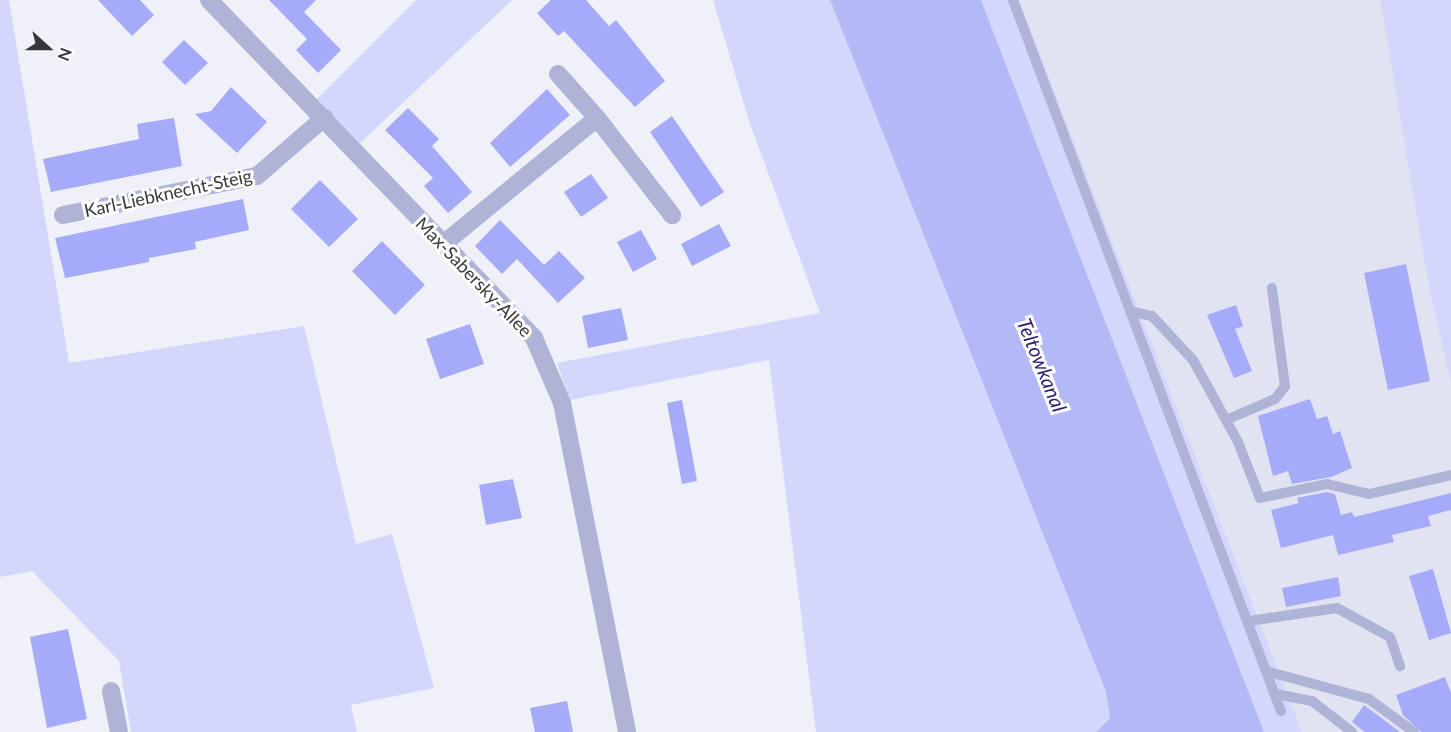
<!DOCTYPE html>
<html>
<head>
<meta charset="utf-8">
<style>
  body { margin:0 }
  #map { position:relative; width:1451px; height:732px; overflow:hidden; background:#eff0f8; font-family:Lato,sans-serif }
  div>[style] { position:absolute }
  [style*='--x'] { left:calc(var(--x)*1px); top:calc(var(--y)*1px); width:calc(var(--w)*1px); rotate:calc(var(--a)*1deg) }
  .built>* { inset:0; background:#e1e3f2 }
  .green>* { inset:0; background:#d2d7fb }
  .water>* { inset:0; background:#b3b9f7 }
  .building>* { inset:0; background:#a6abf9 }
  .service>* { height:10px; margin:-5px; padding:0 5px; transform-origin:5px; border-radius:5px; background:#afb3d6 }
  .minor>* { height:18px; margin:-9px; padding:0 9px; transform-origin:9px; border-radius:9px; background:#afb3d6 }
  span { translate:-50% -50%; white-space:nowrap; text-align:center; line-height:1.15; -webkit-text-stroke:6px #fefefe; paint-order:stroke }
  .street-label { font-size:18px; color:#37373a }
  .water-label { font-size:20px; color:#291d74; font-style:italic }
  .north { position:absolute; left:18px; top:18px; width:60px; height:60px; -webkit-text-stroke:4px #fefefe; paint-order:stroke; rotate:111deg; font-size:16px; font-weight:700; line-height:24px; text-align:center; color:#37373a }
  .north::after { content:''; display:block; margin:auto; width:21px; height:27px; background:#37373a; clip-path:polygon(50% 0,100% 100%,50% 72%,0 100%) }
</style>
</head>
<body>
<div id="map">
  <div class="built">
    <i style="clip-path:polygon(1019px 0,1380px 0,1430px 293px,1451px 383px,1451px 732px,1302px 732px)"></i>
  </div>
  <div class="green">
    <i style="clip-path:polygon(0 0,9px 0,69px 363px,304px 326px,356px 544px,392px 534px,434px 688px,351px 705px,357px 732px,131px 732px,119px 661px,32px 571px,0 577px)"></i>
    <i style="clip-path:polygon(416px 0,512px 0,358px 145px,315px 101px)"></i>
    <i style="clip-path:polygon(713px 0,830px 0,1106px 692px,1110px 718px,1096px 732px,816px 732px,769px 360px,570px 400px,557px 363px,820px 313px,750px 124px)"></i>
    <i style="clip-path:polygon(981px 0,1019px 0,1302px 732px,1264px 732px)"></i>
    <i style="clip-path:polygon(1380px 0,1451px 0,1451px 383px,1430px 293px)"></i>
  </div>
  <div class="water">
    <i style="clip-path:polygon(830px 0,981px 0,1264px 732px,1096px 732px,1110px 718px,1106px 692px)"></i>
  </div>
  <div class="building">
    <i style="clip-path:polygon(98px 0,140px 0,154px 15px,132px 36px)"></i>
    <i style="clip-path:polygon(269px 0,316px 0,304px 12px,341px 50px,318px 73px,296px 50px,307px 39px)"></i>
    <i style="clip-path:polygon(551px 0,586px 0,609px 26px,616px 20px,665px 81px,635px 107px,564px 31px,558px 36px,537px 13px)"></i>
    <i style="clip-path:polygon(184px 40px,208px 63px,185px 85px,162px 62px)"></i>
    <i style="clip-path:polygon(231px 87px,267px 122px,237px 153px,195px 114px,211px 111px)"></i>
    <i style="clip-path:polygon(547px 89px,570px 115px,510px 167px,490px 143px)"></i>
    <i style="clip-path:polygon(408px 108px,439px 139px,432px 146px,472px 192px,448px 213px,424px 186px,433px 178px,385px 130px)"></i>
    <i style="clip-path:polygon(672px 116px,724px 192px,701px 207px,650px 132px)"></i>
    <i style="clip-path:polygon(174px 118px,182px 166px,51px 192px,43px 159px,139px 139px,137px 124px)"></i>
    <i style="clip-path:polygon(591px 174px,608px 198px,581px 217px,564px 192px)"></i>
    <i style="clip-path:polygon(320px 180px,358px 219px,329px 247px,291px 209px)"></i>
    <i style="clip-path:polygon(243px 199px,249px 230px,195px 242px,196px 249px,149px 258px,149px 262px,65px 278px,55px 238px)"></i>
    <i style="clip-path:polygon(500px 220px,544px 265px,559px 251px,585px 278px,558px 303px,517px 259px,502px 274px,475px 246px)"></i>
    <i style="clip-path:polygon(719px 224px,731px 246px,692px 266px,681px 244px)"></i>
    <i style="clip-path:polygon(641px 230px,657px 259px,633px 272px,617px 242px)"></i>
    <i style="clip-path:polygon(382px 241px,425px 285px,395px 315px,352px 271px)"></i>
    <i style="clip-path:polygon(1406px 264px,1430px 381px,1388px 390px,1364px 273px)"></i>
    <i style="clip-path:polygon(1236px 305px,1243px 326px,1235px 329px,1252px 371px,1234px 378px,1207px 315px)"></i>
    <i style="clip-path:polygon(621px 308px,628px 340px,588px 348px,582px 316px)"></i>
    <i style="clip-path:polygon(470px 324px,484px 364px,440px 379px,426px 339px)"></i>
    <i style="clip-path:polygon(1310px 399px,1317px 419px,1327px 416px,1333px 434px,1340px 431px,1352px 468px,1331px 477px,1292px 484px,1288px 471px,1273px 476px,1258px 416px)"></i>
    <i style="clip-path:polygon(682px 400px,697px 481px,682px 484px,667px 403px)"></i>
    <i style="clip-path:polygon(513px 479px,522px 518px,486px 525px,479px 485px)"></i>
    <i style="clip-path:polygon(1327px 492px,1335px 494px,1341px 515px,1352px 512px,1354px 517px,1451px 493px,1451px 510px,1428px 516px,1431px 526px,1392px 535px,1394px 542px,1338px 555px,1333px 535px,1281px 548px,1271px 510px,1299px 503px,1297px 498px)"></i>
    <i style="clip-path:polygon(1433px 569px,1451px 633px,1429px 640px,1409px 576px)"></i>
    <i style="clip-path:polygon(1338px 577px,1341px 596px,1286px 607px,1282px 588px)"></i>
    <i style="clip-path:polygon(68px 629px,87px 719px,47px 728px,30px 637px)"></i>
    <i style="clip-path:polygon(1445px 677px,1451px 693px,1451px 732px,1421px 732px,1403px 715px,1396px 695px)"></i>
    <i style="clip-path:polygon(567px 701px,573px 732px,535px 732px,530px 708px)"></i>
    <i style="clip-path:polygon(1364px 705px,1400px 732px,1365px 732px,1352px 722px)"></i>
  </div>
  <div class="service">
    <i style="--x:1013;--y:0;--w:760;--a:69.35"></i>
    <i style="--x:1133;--y:312;--w:19;--a:12"></i>
    <i style="--x:1152;--y:316;--w:60;--a:47"></i>
    <i style="--x:1193;--y:360;--w:94;--a:61.2"></i>
    <i style="--x:1238;--y:442;--w:60;--a:68.6"></i>
    <i style="--x:1260;--y:498;--w:68;--a:-11.8"></i>
    <i style="--x:1327;--y:484;--w:43;--a:13.4"></i>
    <i style="--x:1369;--y:494;--w:84;--a:-13"></i>
    <i style="--x:1226;--y:420;--w:53;--a:-23.2"></i>
    <i style="--x:1275;--y:399;--w:16;--a:-52"></i>
    <i style="--x:1285;--y:386;--w:99;--a:-97.6"></i>
    <i style="--x:1249;--y:621;--w:89;--a:-8.4"></i>
    <i style="--x:1337;--y:608;--w:60;--a:28.7"></i>
    <i style="--x:1390;--y:637;--w:31;--a:71"></i>
    <i style="--x:1266;--y:671;--w:107;--a:15.2"></i>
    <i style="--x:1369;--y:699;--w:56;--a:36.3"></i>
    <i style="--x:1276;--y:694;--w:37;--a:11"></i>
    <i style="--x:1312;--y:701;--w:51;--a:37.8"></i>
  </div>
  <div class="minor">
    <i style="--x:209;--y:0;--w:469;--a:46.1"></i>
    <i style="--x:534;--y:338;--w:71;--a:66.7"></i>
    <i style="--x:562;--y:403;--w:335;--a:78.8"></i>
    <i style="--x:558;--y:74;--w:59;--a:48.4"></i>
    <i style="--x:63;--y:215;--w:198;--a:-11.4"></i>
    <i style="--x:257;--y:176;--w:89;--a:-40.9"></i>
    <i style="--x:442;--y:245;--w:200;--a:-39.3"></i>
    <i style="--x:597;--y:118;--w:123;--a:52.3"></i>
    <i style="--x:111;--y:691;--w:42;--a:79"></i>
  </div>
  <div class="street-label">
    <span style="left:168px;top:193px;rotate:-12deg">Karl-Liebknecht-Steig</span>
    <span style="left:474px;top:277px;rotate:46deg">Max-Sabersky-Allee</span>
  </div>
  <div class="water-label">
    <span style="left:1042px;top:365px;rotate:68deg">Teltowkanal</span>
  </div>
  <div class="north">N</div>
</div>
</body>
</html>
